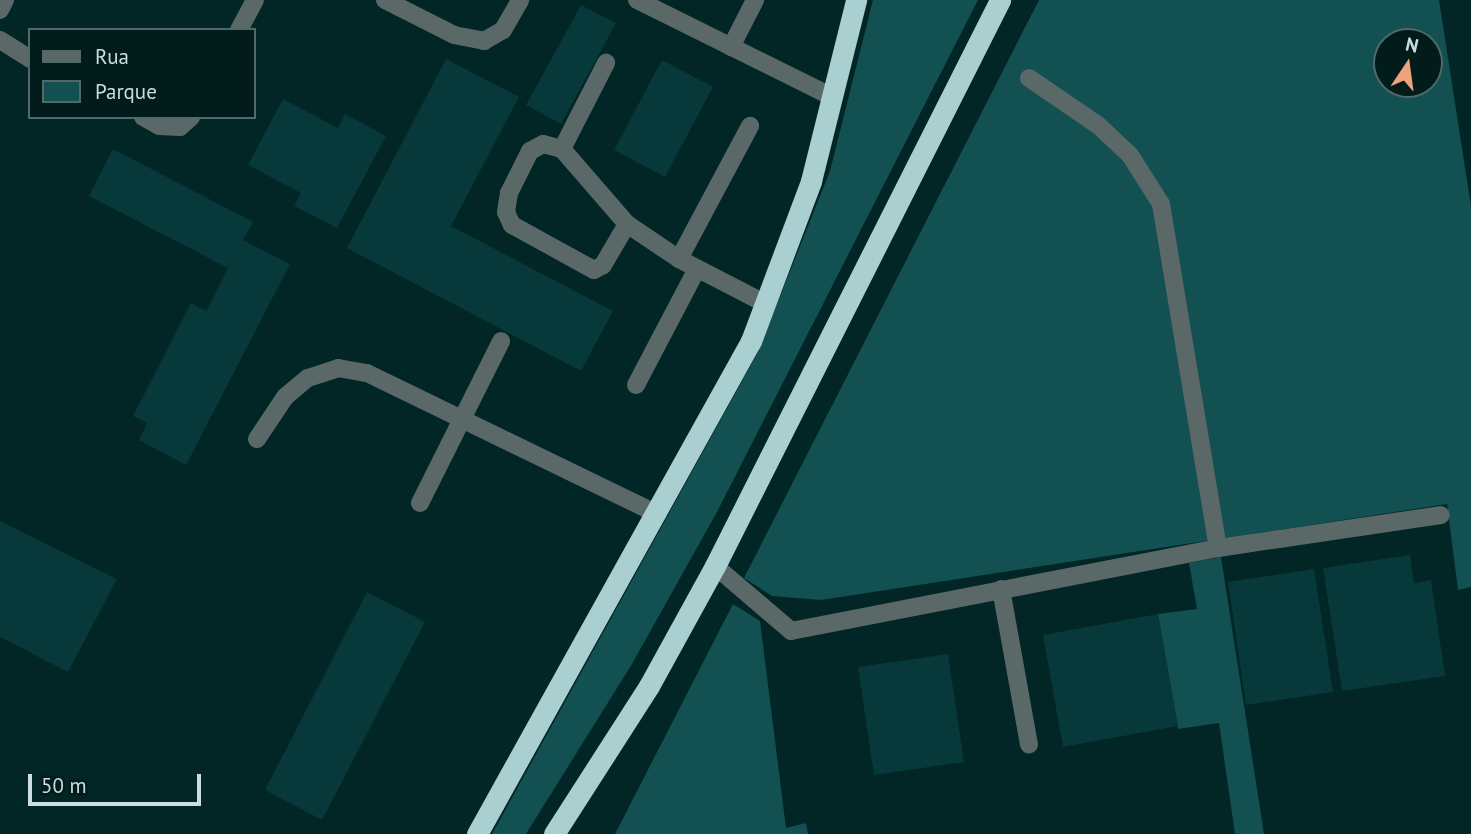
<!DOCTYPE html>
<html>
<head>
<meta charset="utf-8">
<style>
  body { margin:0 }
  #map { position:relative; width:1471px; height:834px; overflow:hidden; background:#022526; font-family:"PT Sans",sans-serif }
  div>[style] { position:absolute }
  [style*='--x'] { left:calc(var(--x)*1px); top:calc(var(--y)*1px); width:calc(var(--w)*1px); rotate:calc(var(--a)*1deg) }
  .green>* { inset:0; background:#125052 }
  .building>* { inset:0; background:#07393b }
  .minor>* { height:18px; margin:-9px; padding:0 9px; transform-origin:9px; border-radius:9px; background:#5a6868 }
  .highway>* { height:21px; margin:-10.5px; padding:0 10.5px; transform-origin:10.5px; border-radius:10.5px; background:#aacfd0 }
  span { translate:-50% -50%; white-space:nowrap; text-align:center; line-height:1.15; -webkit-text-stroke:7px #021b1b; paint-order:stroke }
  .legend { position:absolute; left:28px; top:28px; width:228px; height:91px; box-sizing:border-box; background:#021b1b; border:2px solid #526969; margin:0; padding:9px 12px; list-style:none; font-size:21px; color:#cbddde }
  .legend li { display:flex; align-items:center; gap:14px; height:35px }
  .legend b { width:35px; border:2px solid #526969 }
  .north { position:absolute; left:1373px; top:28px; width:70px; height:70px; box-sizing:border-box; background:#021b1b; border:2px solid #526969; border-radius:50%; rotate:13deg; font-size:19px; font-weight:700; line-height:28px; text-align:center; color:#cbddde }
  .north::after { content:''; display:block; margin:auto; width:24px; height:32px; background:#f0a27a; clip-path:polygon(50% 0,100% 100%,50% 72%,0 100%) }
  .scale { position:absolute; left:28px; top:774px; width:173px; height:32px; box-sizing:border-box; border:4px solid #cbddde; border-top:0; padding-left:9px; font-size:21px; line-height:24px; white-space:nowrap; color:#cbddde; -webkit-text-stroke:5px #021b1b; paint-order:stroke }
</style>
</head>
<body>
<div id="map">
  <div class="green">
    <i style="clip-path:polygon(873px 0,978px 0,717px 512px,632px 664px,526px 834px,492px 834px,757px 354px,830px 171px)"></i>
    <i style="clip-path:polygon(evenodd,1039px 0,1439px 0,1471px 206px,1471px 587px,1458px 590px,1447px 504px,821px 600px,772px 596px,744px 578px,1039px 0,1387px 42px,1429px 42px,1429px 84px,1387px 84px,1387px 42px)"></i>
    <i style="clip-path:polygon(1221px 557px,1264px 834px,1235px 834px,1219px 723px,1178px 729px,1158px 614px,1197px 609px,1189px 563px)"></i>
    <i style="clip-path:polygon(733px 604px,760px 621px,786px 828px,806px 823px,808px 834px,615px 834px)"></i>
  </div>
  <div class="building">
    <i style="clip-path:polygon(581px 5px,616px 23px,561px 124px,526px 105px)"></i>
    <i style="clip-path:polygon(446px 59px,519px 97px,451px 226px,613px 311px,581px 371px,347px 248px)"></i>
    <i style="clip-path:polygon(662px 60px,713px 87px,665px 177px,614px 150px)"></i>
    <i style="clip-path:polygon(283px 99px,338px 128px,345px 114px,386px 136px,337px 228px,294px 206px,301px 193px,248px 165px)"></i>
    <i style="clip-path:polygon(113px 149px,253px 222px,243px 240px,290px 264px,186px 465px,139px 440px,147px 423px,133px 416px,191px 303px,206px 311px,228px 268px,89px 196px)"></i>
    <i style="clip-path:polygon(0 521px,117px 579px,68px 672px,0 637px)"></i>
    <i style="clip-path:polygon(1410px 555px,1414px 583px,1431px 580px,1445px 676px,1342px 691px,1323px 568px)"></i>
    <i style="clip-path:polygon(1314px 569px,1333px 692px,1246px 705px,1228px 582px)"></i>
    <i style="clip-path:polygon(367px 592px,425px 622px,322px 820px,265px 790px)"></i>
    <i style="clip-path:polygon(1158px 614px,1178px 726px,1063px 747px,1043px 635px)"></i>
    <i style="clip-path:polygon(948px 654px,964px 762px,874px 775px,858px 667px)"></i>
  </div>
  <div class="minor">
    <i style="--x:385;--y:0;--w:77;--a:26.9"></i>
    <i style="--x:454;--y:35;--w:31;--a:11"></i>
    <i style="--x:484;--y:41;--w:22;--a:-30"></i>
    <i style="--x:503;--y:30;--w:34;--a:-60"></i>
    <i style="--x:637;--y:0;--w:218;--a:26.4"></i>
    <i style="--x:0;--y:10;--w:11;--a:-63"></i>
    <i style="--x:239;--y:30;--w:34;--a:-62"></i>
    <i style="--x:0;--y:40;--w:36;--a:32"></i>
    <i style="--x:731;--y:47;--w:53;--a:-62.9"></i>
    <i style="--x:1029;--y:78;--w:85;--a:34.4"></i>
    <i style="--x:1099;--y:126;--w:42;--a:43.1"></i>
    <i style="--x:1130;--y:155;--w:58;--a:57.7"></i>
    <i style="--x:1161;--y:204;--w:349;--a:80.6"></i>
    <i style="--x:143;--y:117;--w:18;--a:29"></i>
    <i style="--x:159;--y:126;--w:21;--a:3"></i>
    <i style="--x:180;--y:127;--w:15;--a:-42"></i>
    <i style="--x:562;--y:149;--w:97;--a:-62.9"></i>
    <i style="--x:627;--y:224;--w:48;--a:120.3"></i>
    <i style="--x:603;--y:265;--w:10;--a:151"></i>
    <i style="--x:594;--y:270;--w:94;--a:-151.2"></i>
    <i style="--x:512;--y:225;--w:14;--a:-115"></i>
    <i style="--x:506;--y:212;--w:19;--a:-81"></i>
    <i style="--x:509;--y:193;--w:47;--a:-63.4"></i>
    <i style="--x:530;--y:151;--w:15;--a:-28"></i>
    <i style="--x:543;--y:144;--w:20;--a:15"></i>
    <i style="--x:562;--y:149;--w:99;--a:49.1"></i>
    <i style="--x:627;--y:224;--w:63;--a:33.9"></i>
    <i style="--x:679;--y:259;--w:98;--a:27.3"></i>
    <i style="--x:679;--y:259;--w:151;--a:-61.9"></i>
    <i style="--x:636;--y:385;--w:131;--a:-62.3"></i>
    <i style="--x:257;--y:439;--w:50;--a:-56.3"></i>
    <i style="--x:285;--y:397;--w:30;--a:-40"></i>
    <i style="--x:308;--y:378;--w:32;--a:-18"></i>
    <i style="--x:338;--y:368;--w:29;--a:10"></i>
    <i style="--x:367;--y:373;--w:323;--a:25.9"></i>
    <i style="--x:420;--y:503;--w:181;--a:-63.4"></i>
    <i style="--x:715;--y:566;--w:100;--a:40.5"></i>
    <i style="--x:791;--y:631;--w:435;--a:-11"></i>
    <i style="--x:1218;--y:548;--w:225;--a:-8.4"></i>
    <i style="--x:1001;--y:589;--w:158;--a:79.8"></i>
  </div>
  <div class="highway">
    <i style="--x:477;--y:834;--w:564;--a:-60.94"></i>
    <i style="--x:751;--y:341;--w:171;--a:-69.4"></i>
    <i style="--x:811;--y:181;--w:187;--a:-76"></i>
    <i style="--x:554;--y:834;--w:176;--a:-57.3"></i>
    <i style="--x:649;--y:686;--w:137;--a:-61.2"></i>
    <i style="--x:715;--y:566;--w:634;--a:-63.27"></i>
  </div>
  <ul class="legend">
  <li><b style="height:9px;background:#5a6868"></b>Rua</li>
  <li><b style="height:19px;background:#125052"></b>Parque</li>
  </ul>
  <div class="north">N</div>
  <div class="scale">50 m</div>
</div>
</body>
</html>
